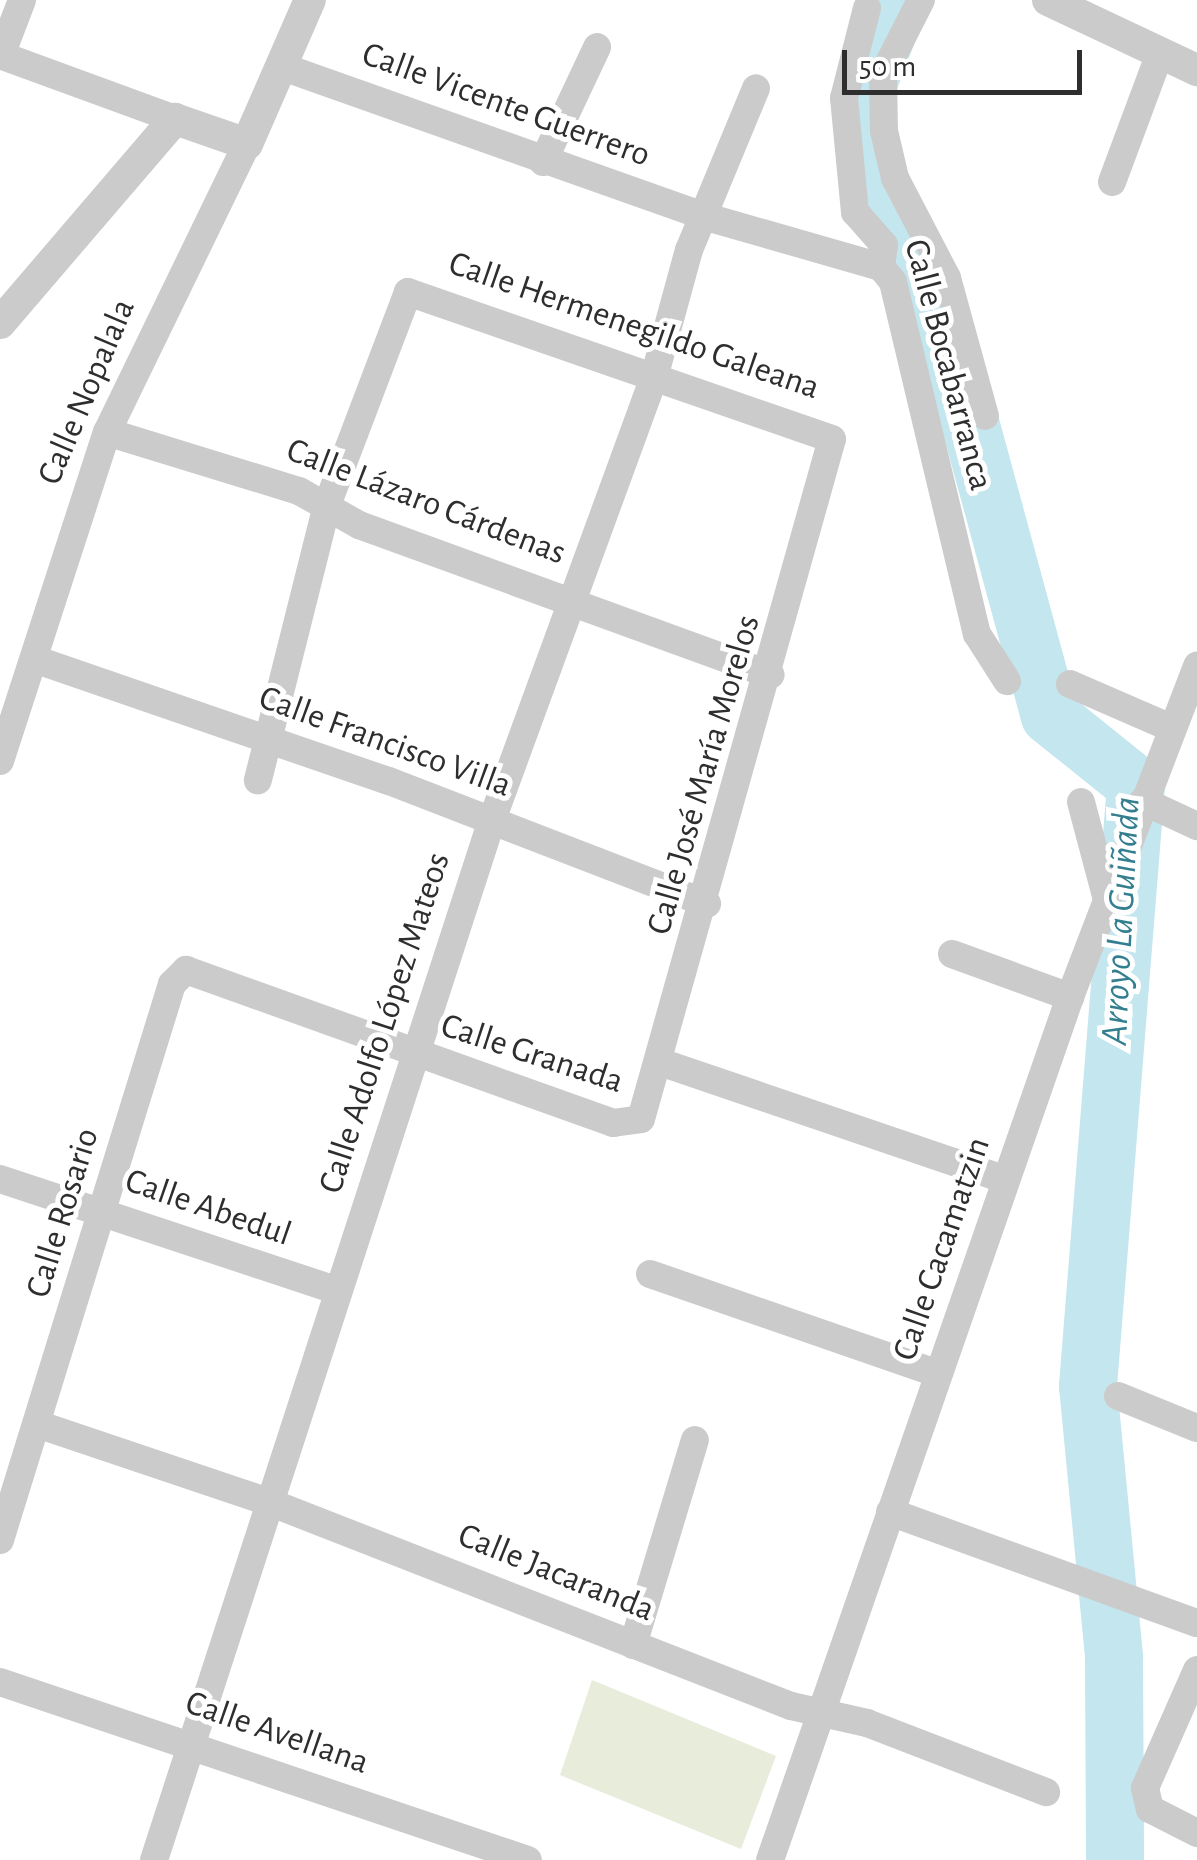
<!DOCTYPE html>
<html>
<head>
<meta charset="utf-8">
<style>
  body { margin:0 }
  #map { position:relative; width:1197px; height:1860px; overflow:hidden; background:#fff; font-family:"Alegreya Sans",sans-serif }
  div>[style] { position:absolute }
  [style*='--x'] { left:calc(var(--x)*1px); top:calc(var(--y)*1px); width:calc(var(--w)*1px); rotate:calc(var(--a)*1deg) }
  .green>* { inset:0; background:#e8ecda }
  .river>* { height:58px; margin:-29px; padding:0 29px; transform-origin:29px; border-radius:29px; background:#c4e6ee }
  .minor>* { height:28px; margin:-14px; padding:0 14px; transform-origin:14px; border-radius:14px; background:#cbcbcb }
  .tertiary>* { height:32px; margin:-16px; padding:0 16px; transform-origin:16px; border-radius:16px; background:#cbcbcb }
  span { translate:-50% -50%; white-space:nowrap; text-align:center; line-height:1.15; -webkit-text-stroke:10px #fff; paint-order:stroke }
  .street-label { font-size:35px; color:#2e2e2e }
  .water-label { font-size:38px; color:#337f8f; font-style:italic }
  .scale { position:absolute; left:842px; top:50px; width:240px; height:45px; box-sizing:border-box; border:5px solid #2e2e2e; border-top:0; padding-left:12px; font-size:30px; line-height:35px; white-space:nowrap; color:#2e2e2e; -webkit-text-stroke:8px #fff; paint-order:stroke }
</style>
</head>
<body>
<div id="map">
  <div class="green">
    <i style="clip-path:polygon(592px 1680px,776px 1756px,741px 1849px,560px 1775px)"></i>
  </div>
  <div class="river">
    <i style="--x:900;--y:0;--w:109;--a:110.9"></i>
    <i style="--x:861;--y:102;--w:110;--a:81.1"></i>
    <i style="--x:878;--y:211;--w:104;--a:56"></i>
    <i style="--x:936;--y:297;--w:434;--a:74.8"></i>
    <i style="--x:1050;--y:716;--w:110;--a:38.7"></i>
    <i style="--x:1136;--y:785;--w:603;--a:94.57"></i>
    <i style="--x:1088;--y:1386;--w:273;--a:84.5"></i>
    <i style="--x:1114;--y:1658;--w:202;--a:89.7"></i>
  </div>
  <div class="minor">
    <i style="--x:921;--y:0;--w:84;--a:116.9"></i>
    <i style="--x:883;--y:75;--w:56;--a:89"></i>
    <i style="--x:884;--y:131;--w:48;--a:76.8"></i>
    <i style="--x:895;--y:178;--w:113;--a:62.5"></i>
    <i style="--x:947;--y:278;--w:143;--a:74.6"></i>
    <i style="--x:867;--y:8;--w:93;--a:104.3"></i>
    <i style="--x:844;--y:98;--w:115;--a:84.5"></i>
    <i style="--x:855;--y:212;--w:44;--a:48.7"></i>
    <i style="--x:884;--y:245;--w:22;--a:98"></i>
    <i style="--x:881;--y:267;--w:19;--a:51"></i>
    <i style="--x:893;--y:282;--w:362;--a:76.6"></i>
    <i style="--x:977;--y:634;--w:56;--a:57.4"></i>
    <i style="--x:0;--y:55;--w:186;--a:20.1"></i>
    <i style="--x:1;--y:55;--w:59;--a:-69.1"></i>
    <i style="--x:283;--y:67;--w:446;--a:19.5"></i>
    <i style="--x:703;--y:216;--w:185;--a:16"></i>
    <i style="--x:543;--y:162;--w:127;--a:-64.8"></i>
    <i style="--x:1112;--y:182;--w:132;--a:-69.6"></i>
    <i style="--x:107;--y:432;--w:201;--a:17.1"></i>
    <i style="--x:299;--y:491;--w:69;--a:29.5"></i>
    <i style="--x:359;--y:525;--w:438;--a:20"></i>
    <i style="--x:34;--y:659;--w:375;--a:19"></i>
    <i style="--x:389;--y:781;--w:341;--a:21.1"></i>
    <i style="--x:1070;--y:684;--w:110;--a:23.5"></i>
    <i style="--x:0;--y:761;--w:346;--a:-72"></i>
    <i style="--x:107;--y:432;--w:320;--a:-64.1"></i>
    <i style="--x:1143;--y:801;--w:60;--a:24.8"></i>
    <i style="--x:1081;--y:802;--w:97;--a:75.1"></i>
    <i style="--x:952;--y:954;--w:126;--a:20"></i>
    <i style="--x:663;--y:1063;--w:362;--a:18.8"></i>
    <i style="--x:0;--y:1179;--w:353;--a:18.3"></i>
    <i style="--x:650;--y:1274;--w:305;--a:19.1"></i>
    <i style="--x:1118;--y:1396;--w:85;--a:22.1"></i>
    <i style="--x:37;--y:1424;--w:245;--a:18.6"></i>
    <i style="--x:269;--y:1502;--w:560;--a:21.35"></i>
    <i style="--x:791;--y:1706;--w:78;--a:12.6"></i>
    <i style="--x:867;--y:1723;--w:192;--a:21.1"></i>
    <i style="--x:890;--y:1512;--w:326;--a:19.9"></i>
    <i style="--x:0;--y:1540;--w:582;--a:-72.81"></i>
    <i style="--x:172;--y:984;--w:20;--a:-45"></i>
    <i style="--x:186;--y:970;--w:454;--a:19.7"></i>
    <i style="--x:613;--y:1123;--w:28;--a:-8"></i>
    <i style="--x:641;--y:1119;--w:706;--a:-74.31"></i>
    <i style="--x:832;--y:439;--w:449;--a:-160.9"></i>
    <i style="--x:408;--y:292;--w:228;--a:110.8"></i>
    <i style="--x:327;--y:505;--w:284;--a:104.1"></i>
    <i style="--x:633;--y:1645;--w:214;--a:-73.2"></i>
    <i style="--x:1197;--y:1670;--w:129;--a:113.8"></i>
    <i style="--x:1145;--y:1788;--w:22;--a:77"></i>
    <i style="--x:1150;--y:1809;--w:53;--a:27.1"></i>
    <i style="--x:0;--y:1682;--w:557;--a:18.63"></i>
    <i style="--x:154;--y:1860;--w:1094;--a:-72"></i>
    <i style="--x:492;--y:820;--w:475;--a:-69.9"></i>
    <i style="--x:655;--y:374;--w:129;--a:-74.7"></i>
    <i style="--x:689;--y:250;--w:175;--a:-67.5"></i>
    <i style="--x:770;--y:1860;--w:914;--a:-70.83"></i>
    <i style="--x:1070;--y:997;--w:355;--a:-69"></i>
  </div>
  <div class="tertiary">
    <i style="--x:1048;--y:0;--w:165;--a:25.2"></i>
    <i style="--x:0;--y:323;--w:269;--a:-49.4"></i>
    <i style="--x:175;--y:119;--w:76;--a:19.1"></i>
    <i style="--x:247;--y:144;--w:157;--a:-66.4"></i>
  </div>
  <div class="street-label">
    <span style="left:506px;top:105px;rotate:20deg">Calle Vicente Guerrero</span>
    <span style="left:634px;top:326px;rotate:19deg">Calle Hermenegildo Galeana</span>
    <span style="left:948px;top:365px;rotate:75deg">Calle Bocabarranca</span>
    <span style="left:87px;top:392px;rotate:-67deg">Calle Nopalala</span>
    <span style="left:426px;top:502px;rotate:21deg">Calle Lázaro Cárdenas</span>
    <span style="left:385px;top:742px;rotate:20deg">Calle Francisco Villa</span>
    <span style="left:704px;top:775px;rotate:-74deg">Calle José María Morelos</span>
    <span style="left:385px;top:1023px;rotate:-72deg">Calle Adolfo López Mateos</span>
    <span style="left:532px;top:1054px;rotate:18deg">Calle Granada</span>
    <span style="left:208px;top:1208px;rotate:19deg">Calle Abedul</span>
    <span style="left:63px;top:1213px;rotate:-73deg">Calle Rosario</span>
    <span style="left:942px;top:1249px;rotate:-71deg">Calle Cacamatzin</span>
    <span style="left:556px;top:1573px;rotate:22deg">Calle Jacaranda</span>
    <span style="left:277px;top:1733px;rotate:19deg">Calle Avellana</span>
  </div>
  <div class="water-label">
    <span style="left:1122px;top:921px;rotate:-87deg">Arroyo La Guiñada</span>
  </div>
  <div class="scale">50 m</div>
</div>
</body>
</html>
